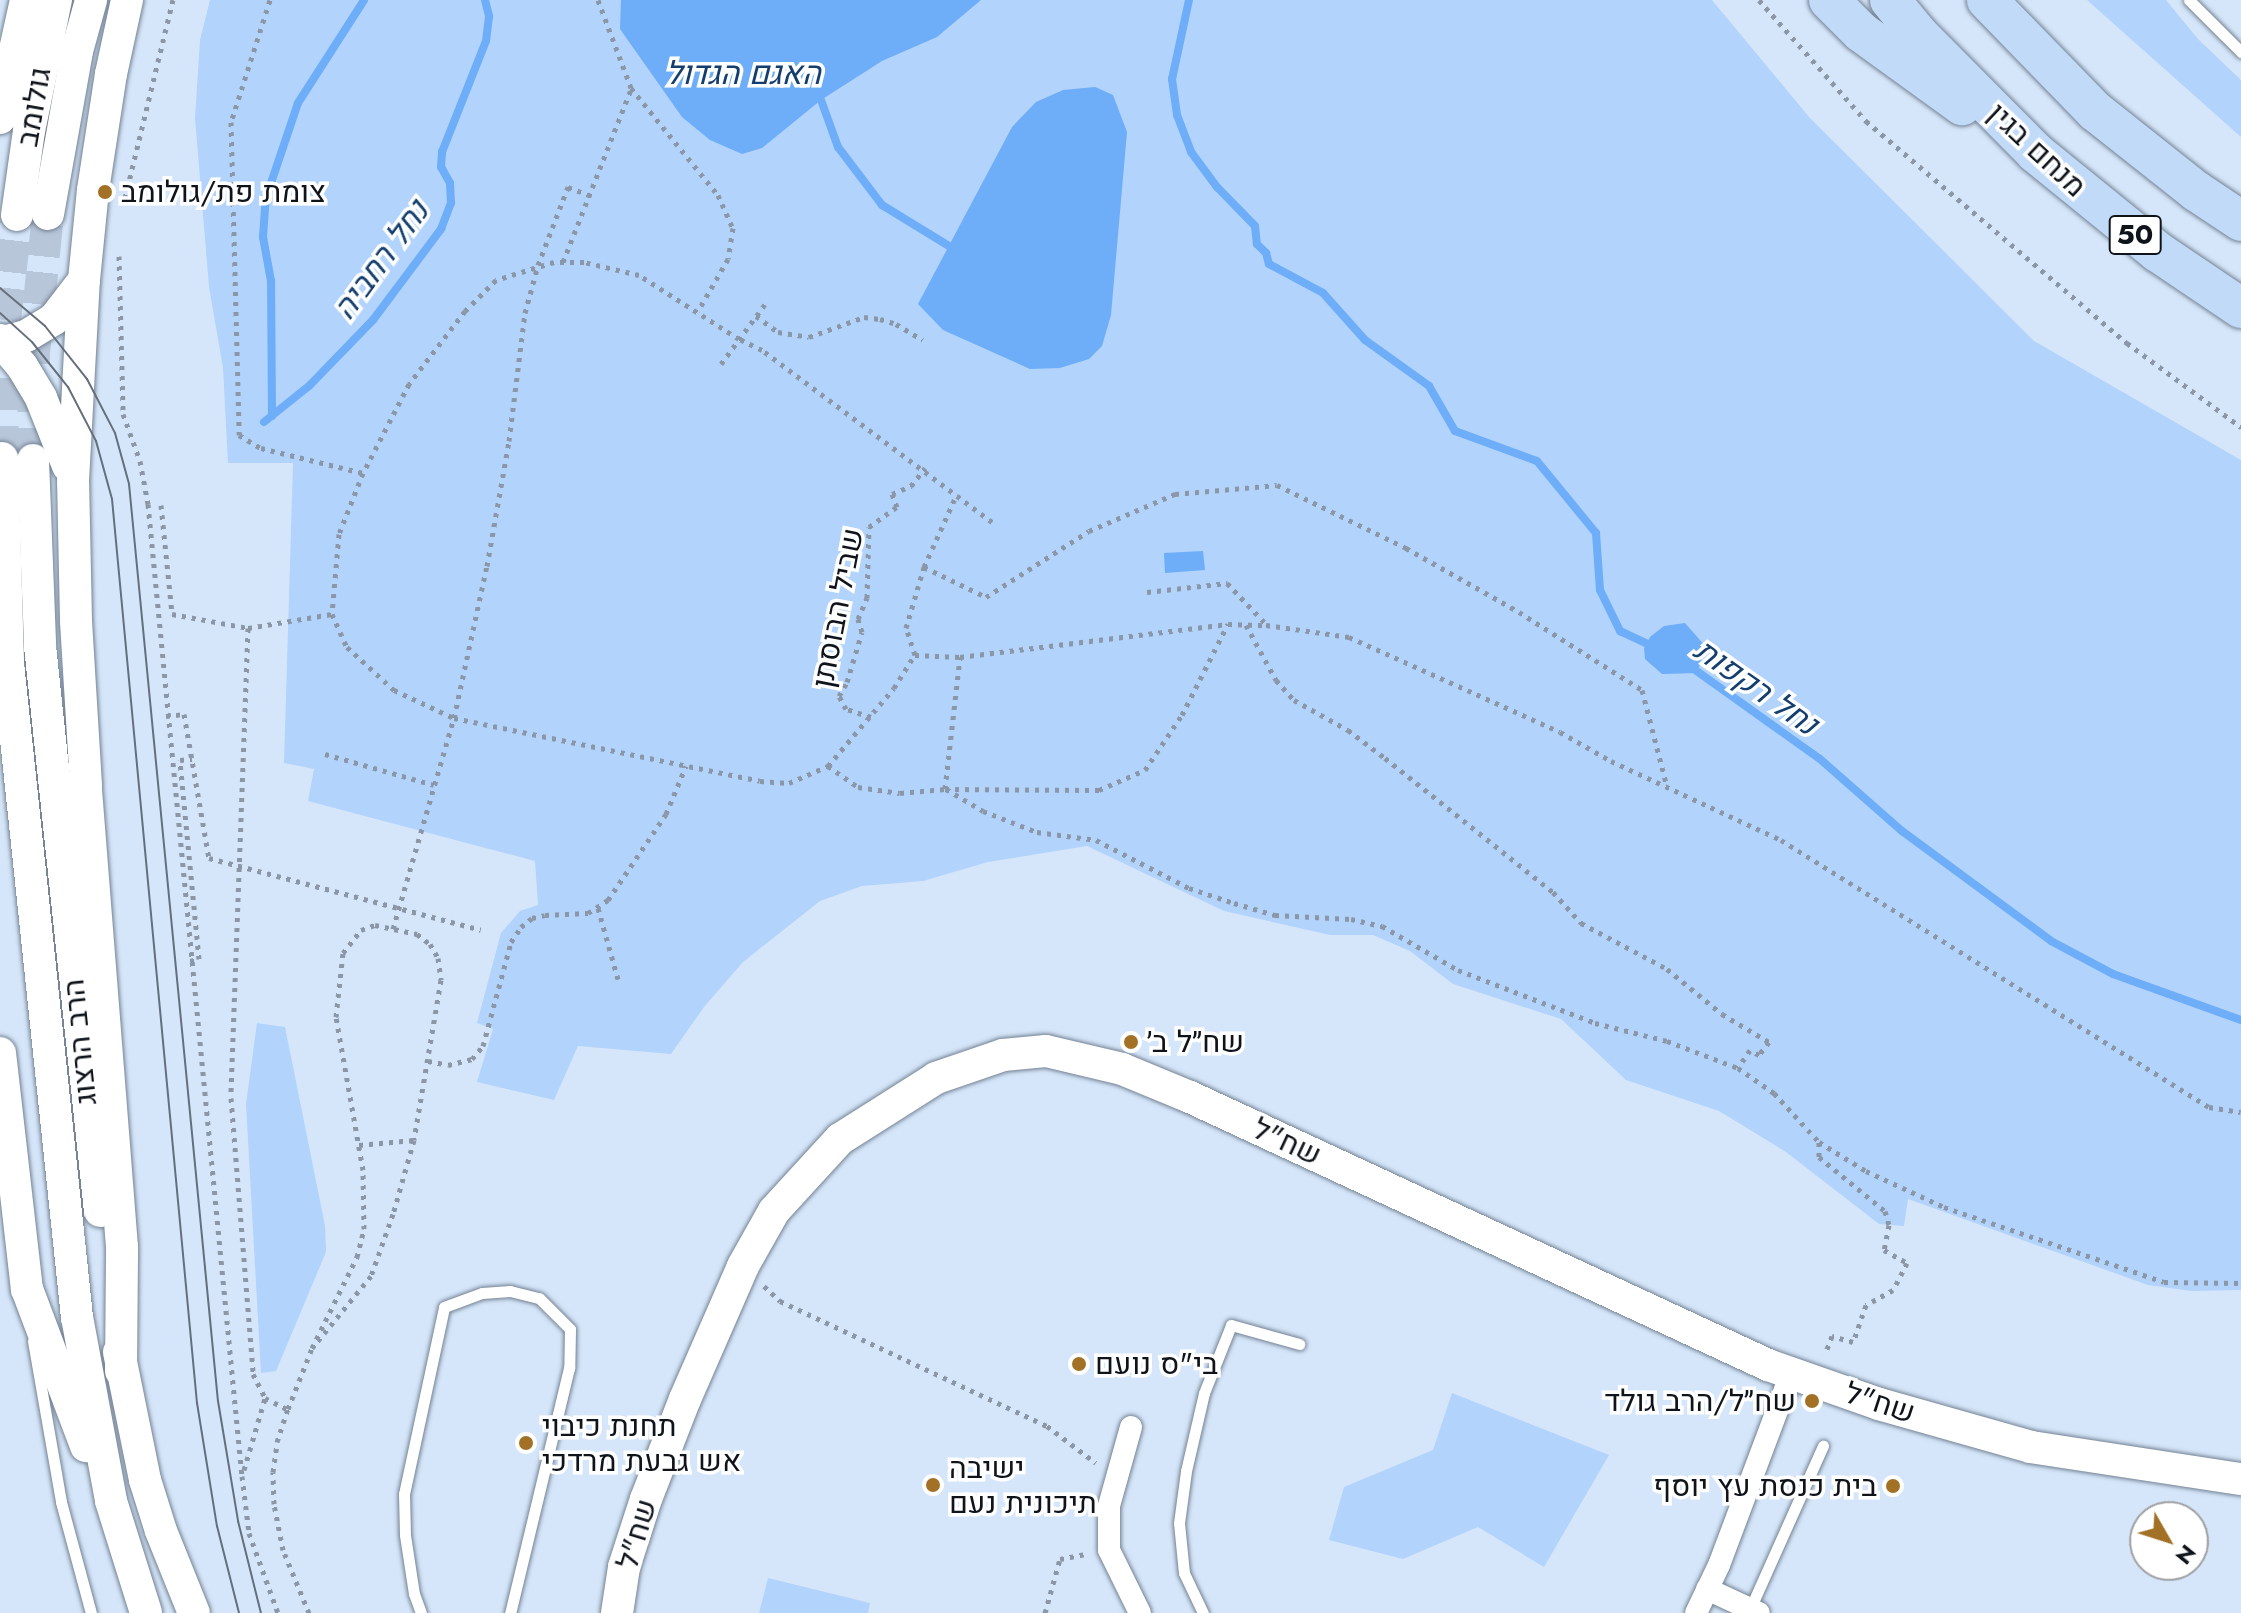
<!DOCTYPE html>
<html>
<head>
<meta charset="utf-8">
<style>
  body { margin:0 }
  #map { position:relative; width:2241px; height:1613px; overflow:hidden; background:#d6e6fa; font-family:Jost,Heebo,sans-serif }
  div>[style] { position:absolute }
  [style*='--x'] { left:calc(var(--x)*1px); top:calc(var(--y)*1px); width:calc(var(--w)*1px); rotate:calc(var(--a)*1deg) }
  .green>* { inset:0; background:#b2d3fc }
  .water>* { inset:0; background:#6eadf8 }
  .stream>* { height:8px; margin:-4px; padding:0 4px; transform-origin:4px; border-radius:4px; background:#6eadf8 }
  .secondary-tunnel>* { height:32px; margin-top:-16px; transform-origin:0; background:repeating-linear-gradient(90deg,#b8c6d9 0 32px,transparent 0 48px) }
  .path>* { height:5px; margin-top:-2.5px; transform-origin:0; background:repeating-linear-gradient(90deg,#8b97a6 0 4px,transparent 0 10px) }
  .roads { filter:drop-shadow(0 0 2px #738293) drop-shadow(0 0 2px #738293) }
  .lane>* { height:11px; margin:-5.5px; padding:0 5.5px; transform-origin:5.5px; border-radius:5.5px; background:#fff }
  .street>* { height:22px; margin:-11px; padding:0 11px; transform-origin:11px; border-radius:11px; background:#fff }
  .secondary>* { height:32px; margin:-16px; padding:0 16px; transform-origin:16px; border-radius:16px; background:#fff }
  .highway>* { height:40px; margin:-20px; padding:0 20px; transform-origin:20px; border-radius:20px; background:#c1daf8 }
  .tram>* { height:2px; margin:-1px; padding:0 1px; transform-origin:1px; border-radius:1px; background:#656f7b }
  .dots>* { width:22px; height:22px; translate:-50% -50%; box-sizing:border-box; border:4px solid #fff; border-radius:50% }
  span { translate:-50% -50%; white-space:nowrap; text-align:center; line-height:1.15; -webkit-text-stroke:7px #fff; paint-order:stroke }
  .shield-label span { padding:2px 6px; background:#fff; border:2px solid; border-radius:6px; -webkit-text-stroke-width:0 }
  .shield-label { font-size:28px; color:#0f141b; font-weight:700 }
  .street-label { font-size:30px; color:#0f141b }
  .poi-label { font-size:30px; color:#0f141b }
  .left { translate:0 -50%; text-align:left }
  .right { translate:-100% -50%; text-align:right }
  .water-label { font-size:32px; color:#133e6e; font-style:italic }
  .north { position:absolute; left:2129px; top:1501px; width:80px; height:80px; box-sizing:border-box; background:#fff; border:2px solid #9fa1a4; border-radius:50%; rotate:129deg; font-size:22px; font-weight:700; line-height:32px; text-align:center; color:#0f141b }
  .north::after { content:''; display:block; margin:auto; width:28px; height:36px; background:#a27126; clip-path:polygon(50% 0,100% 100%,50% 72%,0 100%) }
</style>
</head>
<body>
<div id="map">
  <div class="green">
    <i style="clip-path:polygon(210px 0,1712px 0,1809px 117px,2034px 341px,2241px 460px,2241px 1290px,2191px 1291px,2148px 1285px,1908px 1199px,1904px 1226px,1879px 1224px,1786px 1152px,1719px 1111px,1626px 1080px,1561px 1019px,1453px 984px,1410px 951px,1373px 935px,1330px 935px,1224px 911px,1087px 846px,988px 862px,923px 881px,862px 886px,820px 901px,743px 962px,704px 1007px,671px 1054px,578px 1046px,554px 1100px,477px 1082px,493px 1029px,477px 1023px,501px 933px,520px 911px,538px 905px,535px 861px,308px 801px,314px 769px,284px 763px,293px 463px,228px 463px,223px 368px,209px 287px,195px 118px,200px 40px)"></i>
    <i style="clip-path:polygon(2087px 0,2166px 0,2198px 39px,2241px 80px,2241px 137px)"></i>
    <i style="clip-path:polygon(257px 1023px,285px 1027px,325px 1226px,326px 1252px,276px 1371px,261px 1373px,246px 1104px)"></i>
    <i style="clip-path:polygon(1452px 1393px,1609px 1455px,1544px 1567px,1478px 1527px,1403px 1559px,1329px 1540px,1344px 1487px,1433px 1450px)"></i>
    <i style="clip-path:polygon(768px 1578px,870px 1603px,868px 1613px,759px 1613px)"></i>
  </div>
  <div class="water">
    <i style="clip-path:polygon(621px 0,981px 0,937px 37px,882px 61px,821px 100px,762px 148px,742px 154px,710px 140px,682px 117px,620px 29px)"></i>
    <i style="clip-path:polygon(1095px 87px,1113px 95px,1127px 132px,1111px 315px,1102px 346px,1089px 359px,1060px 368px,1030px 369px,943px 330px,918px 304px,1012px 127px,1036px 102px,1063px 90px)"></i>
    <i style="clip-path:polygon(1203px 551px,1205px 570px,1165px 573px,1164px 553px)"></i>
    <i style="clip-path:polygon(1685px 623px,1706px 647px,1697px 673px,1662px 674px,1645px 659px,1644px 648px,1650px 637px,1664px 626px)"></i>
  </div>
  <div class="stream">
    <i style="--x:1189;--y:0;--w:81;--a:102.1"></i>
    <i style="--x:1172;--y:79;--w:36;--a:82"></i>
    <i style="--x:1177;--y:115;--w:40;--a:69"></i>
    <i style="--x:1191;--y:152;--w:44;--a:53.4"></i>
    <i style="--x:1217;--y:187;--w:54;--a:45.7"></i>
    <i style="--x:1255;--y:226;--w:18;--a:84"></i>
    <i style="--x:1257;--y:244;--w:13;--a:45"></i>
    <i style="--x:1266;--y:253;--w:11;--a:75"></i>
    <i style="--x:1269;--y:264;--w:61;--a:28.2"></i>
    <i style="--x:1323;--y:293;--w:63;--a:48.2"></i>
    <i style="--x:1365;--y:340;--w:79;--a:35.7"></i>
    <i style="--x:1429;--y:386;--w:52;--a:60"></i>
    <i style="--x:1455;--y:431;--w:87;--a:20.1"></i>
    <i style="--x:1537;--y:461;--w:93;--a:50.7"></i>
    <i style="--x:1596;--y:533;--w:57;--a:86"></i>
    <i style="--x:1600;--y:590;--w:46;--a:64"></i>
    <i style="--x:1620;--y:631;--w:38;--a:25"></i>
    <i style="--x:821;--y:100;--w:50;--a:70.1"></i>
    <i style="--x:838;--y:147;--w:73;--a:52.8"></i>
    <i style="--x:882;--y:205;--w:79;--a:31.5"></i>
    <i style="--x:272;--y:416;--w:135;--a:-90.4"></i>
    <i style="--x:271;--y:281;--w:45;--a:-100.3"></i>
    <i style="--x:263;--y:237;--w:39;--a:-86"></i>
    <i style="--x:266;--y:198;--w:100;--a:-71.4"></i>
    <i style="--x:298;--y:103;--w:122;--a:-57.3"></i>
    <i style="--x:264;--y:422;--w:59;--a:-38.8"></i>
    <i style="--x:310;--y:385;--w:91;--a:-45.9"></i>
    <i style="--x:373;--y:320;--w:114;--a:-53.2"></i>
    <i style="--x:441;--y:229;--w:28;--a:-69"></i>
    <i style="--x:451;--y:203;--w:20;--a:-93"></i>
    <i style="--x:450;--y:183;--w:18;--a:-119"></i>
    <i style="--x:441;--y:167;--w:15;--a:-86"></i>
    <i style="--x:442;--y:152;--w:119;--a:-68.4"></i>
    <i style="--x:486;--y:41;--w:25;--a:-83"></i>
    <i style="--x:489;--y:16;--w:16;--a:-104"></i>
    <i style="--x:1691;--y:667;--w:158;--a:35.5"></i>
    <i style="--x:1820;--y:759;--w:109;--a:41.3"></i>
    <i style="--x:1902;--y:831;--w:185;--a:36.4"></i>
    <i style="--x:2051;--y:941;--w:70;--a:28"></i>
    <i style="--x:2113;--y:974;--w:136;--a:19.8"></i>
  </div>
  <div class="secondary-tunnel">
    <i style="--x:2;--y:458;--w:138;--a:-88.8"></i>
    <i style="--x:5;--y:320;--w:106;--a:-83.5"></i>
    <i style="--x:33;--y:460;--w:108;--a:-89.5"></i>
    <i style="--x:34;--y:352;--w:139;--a:-84.2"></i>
  </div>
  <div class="path">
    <i style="--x:270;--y:0;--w:128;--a:107.7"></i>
    <i style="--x:231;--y:122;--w:313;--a:88.5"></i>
    <i style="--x:239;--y:435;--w:26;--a:31"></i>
    <i style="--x:261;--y:448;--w:105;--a:13.8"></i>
    <i style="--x:598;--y:0;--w:94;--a:69.4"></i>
    <i style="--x:631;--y:88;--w:138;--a:50.9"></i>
    <i style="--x:718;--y:195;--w:36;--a:66"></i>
    <i style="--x:733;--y:228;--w:31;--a:99"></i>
    <i style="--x:728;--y:259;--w:60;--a:120"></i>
    <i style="--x:1759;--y:0;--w:162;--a:48.5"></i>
    <i style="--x:1866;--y:121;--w:343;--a:40.4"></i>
    <i style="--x:2127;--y:343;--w:142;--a:36.4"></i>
    <i style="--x:125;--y:198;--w:204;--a:-76.4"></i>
    <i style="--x:119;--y:256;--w:158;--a:88.5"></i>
    <i style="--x:123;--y:414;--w:50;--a:70.1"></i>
    <i style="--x:140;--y:461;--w:44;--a:79.5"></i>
    <i style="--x:148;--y:504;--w:977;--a:84.48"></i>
    <i style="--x:242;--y:1476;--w:57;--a:83"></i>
    <i style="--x:249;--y:1533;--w:85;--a:70.1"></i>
    <i style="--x:563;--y:262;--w:186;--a:-68.5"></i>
    <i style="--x:756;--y:316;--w:27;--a:36"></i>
    <i style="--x:778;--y:332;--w:31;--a:9"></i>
    <i style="--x:809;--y:337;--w:59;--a:-20"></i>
    <i style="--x:864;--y:317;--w:16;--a:7"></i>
    <i style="--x:880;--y:319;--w:17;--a:17"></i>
    <i style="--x:896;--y:324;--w:31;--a:31"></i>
    <i style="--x:721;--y:364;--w:74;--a:-53.7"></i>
    <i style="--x:161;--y:505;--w:110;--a:84.2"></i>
    <i style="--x:172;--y:614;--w:77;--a:10.4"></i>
    <i style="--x:248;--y:628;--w:85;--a:-9.5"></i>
    <i style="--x:992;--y:522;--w:287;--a:-143.2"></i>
    <i style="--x:762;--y:350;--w:25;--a:-154"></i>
    <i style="--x:739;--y:339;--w:119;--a:-147.4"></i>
    <i style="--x:639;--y:275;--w:57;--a:-166.7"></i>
    <i style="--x:584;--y:262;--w:30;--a:180"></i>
    <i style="--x:554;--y:262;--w:61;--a:162.8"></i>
    <i style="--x:496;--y:280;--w:44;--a:135"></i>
    <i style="--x:465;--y:311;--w:92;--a:127.5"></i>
    <i style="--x:409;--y:384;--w:100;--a:117.3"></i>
    <i style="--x:363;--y:473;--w:66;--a:111.5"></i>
    <i style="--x:339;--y:534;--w:80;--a:95"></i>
    <i style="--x:332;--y:614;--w:36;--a:66"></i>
    <i style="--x:347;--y:647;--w:64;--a:42.5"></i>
    <i style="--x:394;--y:690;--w:66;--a:25"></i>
    <i style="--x:454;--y:718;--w:312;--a:11.6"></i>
    <i style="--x:760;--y:781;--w:29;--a:4"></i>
    <i style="--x:789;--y:783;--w:43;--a:-23.6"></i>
    <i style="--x:828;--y:766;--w:37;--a:35"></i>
    <i style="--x:858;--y:787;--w:42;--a:8.1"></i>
    <i style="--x:900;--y:793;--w:45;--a:-5.1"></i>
    <i style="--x:945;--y:789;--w:154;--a:0.4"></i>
    <i style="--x:1099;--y:790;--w:50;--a:-23.5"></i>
    <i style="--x:1145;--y:770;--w:66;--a:-56.1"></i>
    <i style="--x:1182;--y:715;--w:102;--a:-63.2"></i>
    <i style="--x:924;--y:567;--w:69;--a:25.8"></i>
    <i style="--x:986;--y:597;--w:122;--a:-32.7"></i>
    <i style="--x:1089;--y:531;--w:94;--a:-23.3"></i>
    <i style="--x:1175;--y:494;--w:102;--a:-5"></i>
    <i style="--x:1277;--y:485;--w:144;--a:26"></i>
    <i style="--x:1406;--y:548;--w:130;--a:29.5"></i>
    <i style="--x:1519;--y:612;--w:146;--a:32.4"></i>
    <i style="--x:1642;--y:690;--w:100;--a:75.5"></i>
    <i style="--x:1147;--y:592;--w:81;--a:-6.4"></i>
    <i style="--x:1227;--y:583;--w:57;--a:46.4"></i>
    <i style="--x:1246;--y:625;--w:63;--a:61.4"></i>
    <i style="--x:1276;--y:680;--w:27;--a:48"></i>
    <i style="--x:1294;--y:700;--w:62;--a:29.1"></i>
    <i style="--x:1348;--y:730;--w:46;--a:37.1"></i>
    <i style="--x:1385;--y:758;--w:215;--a:38.6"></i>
    <i style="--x:1553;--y:892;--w:42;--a:47.9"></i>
    <i style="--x:1581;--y:923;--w:98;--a:28.1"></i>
    <i style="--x:1667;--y:969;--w:71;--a:39.3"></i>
    <i style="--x:1722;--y:1014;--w:55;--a:30.8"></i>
    <i style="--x:1769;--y:1042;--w:16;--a:128"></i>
    <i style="--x:1759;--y:1055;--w:10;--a:-151"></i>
    <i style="--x:1750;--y:1050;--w:22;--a:124"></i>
    <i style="--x:248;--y:628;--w:470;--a:92.1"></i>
    <i style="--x:231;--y:1098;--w:277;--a:85.4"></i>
    <i style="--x:253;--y:1374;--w:27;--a:63"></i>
    <i style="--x:265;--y:1398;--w:25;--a:27"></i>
    <i style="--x:915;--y:655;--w:28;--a:-108"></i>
    <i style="--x:906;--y:628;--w:64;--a:-73.6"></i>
    <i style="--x:924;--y:567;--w:80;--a:-65.7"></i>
    <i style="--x:166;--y:716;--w:18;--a:-6"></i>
    <i style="--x:184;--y:714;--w:146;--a:80.2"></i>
    <i style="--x:209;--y:858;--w:281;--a:14.8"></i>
    <i style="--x:871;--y:717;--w:26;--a:-162"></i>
    <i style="--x:846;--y:709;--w:15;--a:-118"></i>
    <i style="--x:839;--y:696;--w:16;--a:-60"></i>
    <i style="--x:847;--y:682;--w:52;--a:-73.3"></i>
    <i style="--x:862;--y:632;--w:14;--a:-107"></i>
    <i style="--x:858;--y:619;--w:23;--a:-67"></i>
    <i style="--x:867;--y:598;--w:71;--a:-88.4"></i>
    <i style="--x:869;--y:527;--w:34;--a:-36"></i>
    <i style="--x:897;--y:507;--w:14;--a:-111"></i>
    <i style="--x:892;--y:494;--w:21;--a:-23"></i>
    <i style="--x:911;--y:486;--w:23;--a:-52"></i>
    <i style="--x:325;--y:754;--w:113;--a:15.9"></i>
    <i style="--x:828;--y:766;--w:102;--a:-49.8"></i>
    <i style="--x:894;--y:688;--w:39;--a:-58"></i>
    <i style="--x:915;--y:655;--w:45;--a:2.5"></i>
    <i style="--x:960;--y:657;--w:270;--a:-7"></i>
    <i style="--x:1228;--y:624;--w:38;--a:2"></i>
    <i style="--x:1266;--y:625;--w:84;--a:8.2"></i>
    <i style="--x:1349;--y:637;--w:231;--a:24.2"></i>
    <i style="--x:1560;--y:732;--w:59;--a:29.6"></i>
    <i style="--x:1611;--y:761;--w:187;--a:24.9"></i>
    <i style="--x:1781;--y:840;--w:504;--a:31.96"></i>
    <i style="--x:2209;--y:1107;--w:32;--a:9"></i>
    <i style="--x:945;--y:789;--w:133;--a:-83.5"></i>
    <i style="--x:946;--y:789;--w:43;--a:30.7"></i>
    <i style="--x:983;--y:811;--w:58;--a:21.3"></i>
    <i style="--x:1037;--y:832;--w:60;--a:7.7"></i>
    <i style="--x:1096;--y:840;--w:105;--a:27.3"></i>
    <i style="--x:1189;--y:888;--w:47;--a:18.4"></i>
    <i style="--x:1234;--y:903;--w:43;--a:16.3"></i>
    <i style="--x:1275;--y:915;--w:76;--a:3"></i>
    <i style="--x:1351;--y:919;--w:32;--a:13"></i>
    <i style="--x:1382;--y:926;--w:88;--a:30.1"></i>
    <i style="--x:1458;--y:970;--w:147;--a:21.1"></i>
    <i style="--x:1595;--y:1023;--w:74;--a:14"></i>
    <i style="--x:1667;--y:1041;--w:76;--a:20.8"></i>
    <i style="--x:1738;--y:1068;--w:44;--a:34.8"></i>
    <i style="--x:1774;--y:1093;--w:67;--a:47.4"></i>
    <i style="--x:1819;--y:1142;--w:55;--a:31.7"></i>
    <i style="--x:1866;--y:1171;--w:86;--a:24.8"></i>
    <i style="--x:1944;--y:1207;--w:232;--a:18.8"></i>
    <i style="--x:2164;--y:1282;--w:77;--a:0.7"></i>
    <i style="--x:598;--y:908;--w:74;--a:74.3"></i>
    <i style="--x:393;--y:929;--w:220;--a:-73.9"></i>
    <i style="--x:454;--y:718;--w:156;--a:-77.8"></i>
    <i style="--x:487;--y:566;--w:127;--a:-80"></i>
    <i style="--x:509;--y:441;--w:129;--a:-82.9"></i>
    <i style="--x:525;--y:313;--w:50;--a:-74.8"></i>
    <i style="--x:538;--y:265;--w:84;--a:-69"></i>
    <i style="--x:568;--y:187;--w:25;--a:21"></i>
    <i style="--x:190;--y:961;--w:9;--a:-13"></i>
    <i style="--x:199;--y:959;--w:200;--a:-95.5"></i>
    <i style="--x:180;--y:760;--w:12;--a:-5"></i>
    <i style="--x:428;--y:1061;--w:20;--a:11"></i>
    <i style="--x:448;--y:1065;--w:25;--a:-14"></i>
    <i style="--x:472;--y:1059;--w:17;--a:-50"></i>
    <i style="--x:483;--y:1046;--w:108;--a:-74.9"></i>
    <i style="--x:511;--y:942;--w:18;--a:-56"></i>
    <i style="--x:521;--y:927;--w:14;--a:-39"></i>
    <i style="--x:532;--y:918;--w:13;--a:-13"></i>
    <i style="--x:545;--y:915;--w:43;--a:-2.7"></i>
    <i style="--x:588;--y:913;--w:24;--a:-33"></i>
    <i style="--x:608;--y:900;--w:104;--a:-56"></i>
    <i style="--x:666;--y:814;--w:52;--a:-67.4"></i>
    <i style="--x:1819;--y:1142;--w:15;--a:90"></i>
    <i style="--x:1819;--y:1157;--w:85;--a:39.3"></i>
    <i style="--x:1885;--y:1211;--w:15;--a:74"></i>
    <i style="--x:1889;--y:1225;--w:25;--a:101"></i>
    <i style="--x:1884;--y:1250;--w:26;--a:29"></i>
    <i style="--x:1907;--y:1263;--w:30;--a:117"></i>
    <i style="--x:1893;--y:1290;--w:31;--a:151"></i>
    <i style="--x:1866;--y:1305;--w:39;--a:109"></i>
    <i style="--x:1853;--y:1342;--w:22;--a:-164"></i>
    <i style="--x:1832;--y:1336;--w:19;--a:111"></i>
    <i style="--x:359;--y:1145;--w:55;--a:-5.2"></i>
    <i style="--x:764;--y:1286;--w:22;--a:43"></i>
    <i style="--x:780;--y:1301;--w:295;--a:25.1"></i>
    <i style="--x:1047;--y:1426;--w:61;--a:37.1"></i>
    <i style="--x:244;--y:1470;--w:75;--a:-73.7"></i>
    <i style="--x:309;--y:1613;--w:68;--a:-112.4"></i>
    <i style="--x:283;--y:1550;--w:47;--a:-101.1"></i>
    <i style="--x:274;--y:1504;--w:32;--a:-92"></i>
    <i style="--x:273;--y:1472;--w:30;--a:-82"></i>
    <i style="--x:277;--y:1442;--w:35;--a:-72"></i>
    <i style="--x:288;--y:1409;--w:66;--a:-68.5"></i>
    <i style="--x:312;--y:1348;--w:102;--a:-63.7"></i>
    <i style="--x:357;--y:1257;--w:29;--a:-76"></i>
    <i style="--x:364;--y:1229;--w:59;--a:-91"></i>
    <i style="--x:363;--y:1170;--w:155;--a:-100"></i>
    <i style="--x:336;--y:1017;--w:64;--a:-83.8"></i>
    <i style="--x:343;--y:953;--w:29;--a:-52"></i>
    <i style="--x:361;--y:930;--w:15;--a:-20"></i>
    <i style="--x:375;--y:925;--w:43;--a:12.1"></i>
    <i style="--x:417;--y:934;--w:16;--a:38"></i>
    <i style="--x:430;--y:944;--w:16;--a:60"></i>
    <i style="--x:438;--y:958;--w:22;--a:82"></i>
    <i style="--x:441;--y:980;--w:162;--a:99.6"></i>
    <i style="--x:414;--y:1140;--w:77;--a:105.8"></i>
    <i style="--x:393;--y:1214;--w:66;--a:109.5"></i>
    <i style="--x:371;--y:1276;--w:93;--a:129.3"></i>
    <i style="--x:1045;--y:1613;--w:56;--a:-74.5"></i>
    <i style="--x:1060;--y:1559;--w:26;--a:-11"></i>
  </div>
  <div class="roads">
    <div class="lane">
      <i style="--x:2189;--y:0;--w:74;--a:45"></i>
      <i style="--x:33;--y:1341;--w:163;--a:80.1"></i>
      <i style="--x:61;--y:1502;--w:115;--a:74.9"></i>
      <i style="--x:1750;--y:1609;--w:179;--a:-65.9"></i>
      <i style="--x:421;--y:1613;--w:20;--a:-110"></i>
      <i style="--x:414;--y:1594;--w:60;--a:-98.7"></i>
      <i style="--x:405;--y:1535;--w:41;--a:-91.4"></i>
      <i style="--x:404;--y:1494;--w:191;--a:-77.9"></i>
      <i style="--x:444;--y:1307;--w:40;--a:-20.2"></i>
      <i style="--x:482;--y:1293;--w:28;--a:-4"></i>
      <i style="--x:510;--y:1291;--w:30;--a:14"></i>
      <i style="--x:539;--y:1298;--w:44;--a:45"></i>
      <i style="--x:570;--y:1329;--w:39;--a:91"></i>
      <i style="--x:569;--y:1368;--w:252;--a:103.5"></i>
      <i style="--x:1203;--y:1613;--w:44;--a:-115.4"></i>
      <i style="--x:1184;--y:1573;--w:50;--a:-95.7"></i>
      <i style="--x:1179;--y:1523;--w:52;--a:-82.3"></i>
      <i style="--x:1186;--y:1471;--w:80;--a:-77"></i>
      <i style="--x:1204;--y:1393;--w:73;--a:-68.3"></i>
      <i style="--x:1231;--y:1325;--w:71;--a:15.6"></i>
    </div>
    <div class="street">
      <i style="--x:1131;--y:1427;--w:82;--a:105.6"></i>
      <i style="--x:1109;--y:1506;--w:44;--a:90"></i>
      <i style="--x:1109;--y:1550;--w:70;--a:63.8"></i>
      <i style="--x:1707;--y:1589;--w:57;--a:24.8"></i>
      <i style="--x:1696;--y:1613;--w:53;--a:-64.4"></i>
      <i style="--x:1719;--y:1565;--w:205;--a:-69.4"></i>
    </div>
    <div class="secondary">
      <i style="--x:0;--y:118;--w:121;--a:-77.6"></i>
      <i style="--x:48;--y:214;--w:166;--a:-79.9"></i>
      <i style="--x:77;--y:51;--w:53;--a:-74.6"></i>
      <i style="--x:17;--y:215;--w:85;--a:-81.9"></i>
      <i style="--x:29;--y:131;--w:134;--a:-78.4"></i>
      <i style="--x:0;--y:340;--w:34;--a:50"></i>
      <i style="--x:22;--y:366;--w:37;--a:59"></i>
      <i style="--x:41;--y:398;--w:73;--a:68.3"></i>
      <i style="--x:0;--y:343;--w:27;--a:-15"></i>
      <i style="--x:26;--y:336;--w:33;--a:-31"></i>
      <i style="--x:54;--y:319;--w:49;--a:-52.4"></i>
      <i style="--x:2;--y:458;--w:205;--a:88.3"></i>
      <i style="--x:8;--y:663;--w:658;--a:83.98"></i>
      <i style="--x:77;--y:1317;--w:187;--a:79.5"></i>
      <i style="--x:111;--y:1501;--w:117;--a:72.6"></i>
      <i style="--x:33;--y:460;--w:186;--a:87.8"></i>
      <i style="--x:40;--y:646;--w:568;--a:83.94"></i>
      <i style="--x:0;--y:1053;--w:238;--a:83.5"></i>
      <i style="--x:27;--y:1289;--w:168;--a:69.4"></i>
      <i style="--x:119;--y:1352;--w:131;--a:78.5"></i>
      <i style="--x:145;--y:1480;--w:53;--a:72.6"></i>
      <i style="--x:161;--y:1531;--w:88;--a:68.1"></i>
      <i style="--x:121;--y:1371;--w:124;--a:-89.5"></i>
      <i style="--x:122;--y:1247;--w:463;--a:-94.5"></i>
      <i style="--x:86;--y:785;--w:164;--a:-93.5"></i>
      <i style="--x:76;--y:621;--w:140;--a:-91.2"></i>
      <i style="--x:73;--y:481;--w:201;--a:-86.9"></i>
      <i style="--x:84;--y:280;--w:90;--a:-84.3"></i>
      <i style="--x:93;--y:190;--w:117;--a:-81.2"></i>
      <i style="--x:111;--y:74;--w:76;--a:-77.8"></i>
      <i style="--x:617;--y:1613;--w:47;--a:-81.3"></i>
      <i style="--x:624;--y:1567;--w:71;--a:-72.1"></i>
      <i style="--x:646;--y:1499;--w:107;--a:-68.7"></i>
      <i style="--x:685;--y:1399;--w:145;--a:-66.4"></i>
      <i style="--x:743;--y:1266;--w:63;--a:-60.6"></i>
      <i style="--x:774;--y:1211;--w:98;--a:-47.5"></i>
      <i style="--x:840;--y:1139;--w:114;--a:-32.4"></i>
      <i style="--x:936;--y:1078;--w:71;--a:-18.9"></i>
      <i style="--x:1003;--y:1055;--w:43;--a:-5.3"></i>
      <i style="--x:1046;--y:1051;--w:78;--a:13.3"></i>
      <i style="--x:1122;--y:1069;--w:74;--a:22.4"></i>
      <i style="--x:1190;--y:1097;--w:637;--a:24.88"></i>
      <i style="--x:1768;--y:1365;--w:118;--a:19.4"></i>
      <i style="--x:1879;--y:1404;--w:158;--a:15.8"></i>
      <i style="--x:2031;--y:1447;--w:212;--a:8.7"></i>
    </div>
    <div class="highway">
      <i style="--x:1829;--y:0;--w:45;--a:45"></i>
      <i style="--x:1861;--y:32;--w:125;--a:35.9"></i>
      <i style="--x:1890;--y:0;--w:45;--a:50.4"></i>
      <i style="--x:1919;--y:35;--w:166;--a:45.2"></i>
      <i style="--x:2036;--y:153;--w:157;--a:39.1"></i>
      <i style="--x:2158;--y:252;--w:100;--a:34"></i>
      <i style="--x:1987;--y:0;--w:155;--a:45.8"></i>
      <i style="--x:2095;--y:111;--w:129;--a:38.4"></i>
      <i style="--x:2196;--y:191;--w:54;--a:33.7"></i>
    </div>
  </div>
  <div class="tram">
    <i style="--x:0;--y:288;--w:59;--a:40.2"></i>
    <i style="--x:45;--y:326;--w:68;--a:51.6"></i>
    <i style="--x:87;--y:379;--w:61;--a:62.6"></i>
    <i style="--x:115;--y:433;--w:53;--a:74.6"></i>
    <i style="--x:129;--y:484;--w:921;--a:84.46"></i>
    <i style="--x:218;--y:1401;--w:122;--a:80.5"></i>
    <i style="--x:238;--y:1521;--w:95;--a:76"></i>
    <i style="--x:0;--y:313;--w:43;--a:42.2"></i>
    <i style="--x:32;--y:342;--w:58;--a:51.3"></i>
    <i style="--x:68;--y:387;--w:61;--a:62.6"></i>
    <i style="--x:96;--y:441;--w:60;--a:74.6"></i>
    <i style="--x:112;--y:499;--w:908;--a:84.63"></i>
    <i style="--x:197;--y:1403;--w:125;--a:80.8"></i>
    <i style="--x:217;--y:1526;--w:90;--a:75.8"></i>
  </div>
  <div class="dots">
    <i style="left:105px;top:192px;background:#a27126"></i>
    <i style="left:1131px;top:1042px;background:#a27126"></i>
    <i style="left:1079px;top:1364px;background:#a27126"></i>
    <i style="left:1812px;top:1401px;background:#a27126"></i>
    <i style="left:526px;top:1443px;background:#a27126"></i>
    <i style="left:933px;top:1485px;background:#a27126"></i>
    <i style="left:1893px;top:1486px;background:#a27126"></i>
  </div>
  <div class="shield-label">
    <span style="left:2135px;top:235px">50</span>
  </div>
  <div class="street-label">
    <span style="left:34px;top:107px;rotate:-80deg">גולומב</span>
    <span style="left:2037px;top:150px;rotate:43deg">מנחם בגין</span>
    <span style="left:838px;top:608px;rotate:-79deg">שביל הבוסתן</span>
    <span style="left:80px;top:1042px;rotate:-96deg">הרב הרצוג</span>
    <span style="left:1287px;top:1142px;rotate:25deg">שח"ל</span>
    <span style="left:1880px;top:1403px;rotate:18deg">שח"ל</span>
    <span style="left:637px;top:1534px;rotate:-73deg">שח"ל</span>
  </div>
  <div class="poi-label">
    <span class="left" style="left:121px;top:192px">צומת פת/גולומב</span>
    <span class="left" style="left:1147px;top:1042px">שח״ל ב׳</span>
    <span class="left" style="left:1095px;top:1364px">בי"ס נועם</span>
    <span class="right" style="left:1796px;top:1401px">שח״ל/הרב גולד</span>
    <span class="left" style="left:542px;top:1443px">תחנת כיבוי<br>אש גבעת מרדכי</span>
    <span class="left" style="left:949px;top:1485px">ישיבה<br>תיכונית נעם</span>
    <span class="right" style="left:1877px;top:1486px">בית כנסת עץ יוסף</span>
  </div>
  <div class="water-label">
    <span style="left:743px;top:73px">האגם הגדול</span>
    <span style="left:381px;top:260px;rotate:-54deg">נחל רחביה</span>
    <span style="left:1756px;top:687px;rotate:35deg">נחל רקפות</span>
  </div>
  <div class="north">N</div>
</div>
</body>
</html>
